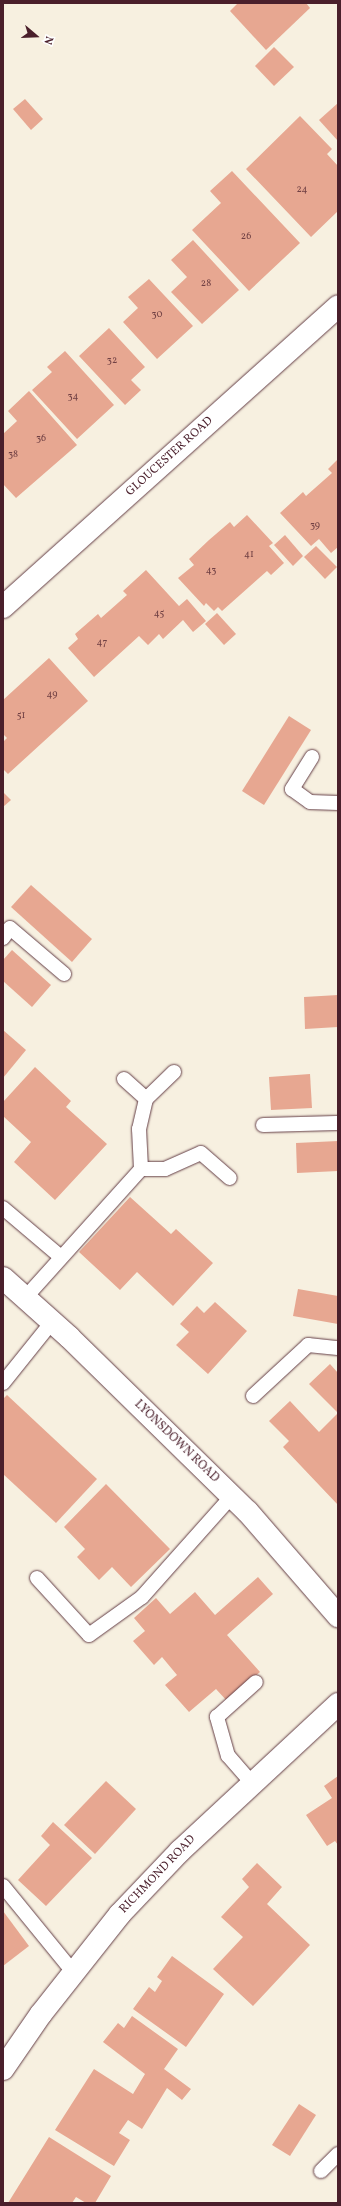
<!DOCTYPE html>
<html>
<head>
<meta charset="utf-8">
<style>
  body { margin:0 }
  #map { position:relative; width:341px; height:2206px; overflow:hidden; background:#f7f0e0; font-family:Vollkorn,serif }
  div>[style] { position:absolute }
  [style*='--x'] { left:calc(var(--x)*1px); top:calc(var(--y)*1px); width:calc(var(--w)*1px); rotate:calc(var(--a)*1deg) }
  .building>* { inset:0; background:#e7a791 }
  .roads { filter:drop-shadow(0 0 1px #643e46) drop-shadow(0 0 1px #643e46) }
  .service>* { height:14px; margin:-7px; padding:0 7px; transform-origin:7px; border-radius:7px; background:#fff }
  .minor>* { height:22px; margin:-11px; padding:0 11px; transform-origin:11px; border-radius:11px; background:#fff }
  .tertiary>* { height:22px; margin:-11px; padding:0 11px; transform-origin:11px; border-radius:11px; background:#fff }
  span { translate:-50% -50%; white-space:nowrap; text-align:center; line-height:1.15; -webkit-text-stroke:3px #fff; paint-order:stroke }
  .number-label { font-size:10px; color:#714144 }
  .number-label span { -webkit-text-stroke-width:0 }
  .street-label { font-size:12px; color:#4a1f2b }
  .frame { position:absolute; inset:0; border:4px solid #4a1f2b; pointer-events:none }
  .north { position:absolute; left:16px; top:16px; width:40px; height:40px; -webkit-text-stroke:3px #fff; paint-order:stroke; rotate:109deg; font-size:11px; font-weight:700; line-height:16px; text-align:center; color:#4a1f2b }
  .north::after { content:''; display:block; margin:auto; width:14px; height:18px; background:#4a1f2b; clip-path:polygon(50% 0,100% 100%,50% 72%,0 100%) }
</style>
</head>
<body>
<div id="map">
  <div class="building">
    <i style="clip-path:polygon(238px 3px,306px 3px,310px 8px,266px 50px,230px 11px)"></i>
    <i style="clip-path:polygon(274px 47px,294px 67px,274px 86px,255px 66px)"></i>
    <i style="clip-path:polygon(25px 99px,43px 119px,31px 130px,13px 109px)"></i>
    <i style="clip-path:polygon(338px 103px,338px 141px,319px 120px)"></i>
    <i style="clip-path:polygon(300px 116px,332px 149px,327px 154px,338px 166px,338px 211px,311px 237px,246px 169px)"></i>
    <i style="clip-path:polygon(232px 171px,300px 243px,249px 291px,192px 230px,221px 203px,210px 191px)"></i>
    <i style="clip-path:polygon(193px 240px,239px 290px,202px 324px,171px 292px,187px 277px,171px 260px)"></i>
    <i style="clip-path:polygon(149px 279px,193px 326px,157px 359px,123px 322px,138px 308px,128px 297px)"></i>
    <i style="clip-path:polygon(109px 328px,145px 367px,131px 380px,141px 390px,125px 405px,79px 356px)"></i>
    <i style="clip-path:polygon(65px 351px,114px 405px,77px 439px,32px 390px,52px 372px,47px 367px)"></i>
    <i style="clip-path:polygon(29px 391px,77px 445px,16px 498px,3px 484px,3px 434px,17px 421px,8px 411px)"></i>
    <i style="clip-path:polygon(338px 459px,338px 547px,331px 553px,319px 539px,311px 546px,280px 513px,303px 492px,306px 496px,332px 473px,328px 469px)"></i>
    <i style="clip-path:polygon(247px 515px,273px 543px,269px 546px,284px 563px,271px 575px,267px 571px,222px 611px,218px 607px,214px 611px,206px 603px,204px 606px,178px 578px,194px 565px,189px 559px,209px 540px,230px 522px,234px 527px)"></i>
    <i style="clip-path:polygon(285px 535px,303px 556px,293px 566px,274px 545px)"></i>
    <i style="clip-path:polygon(316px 546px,337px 567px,325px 579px,304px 557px)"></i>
    <i style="clip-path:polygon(146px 570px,179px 606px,187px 599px,206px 621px,193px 632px,183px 620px,163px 639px,159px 634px,148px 645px,139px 636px,94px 677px,68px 648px,78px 639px,75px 634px,98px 614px,101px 618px,127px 595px,123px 591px)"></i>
    <i style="clip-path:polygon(217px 613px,236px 634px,224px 645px,205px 624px)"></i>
    <i style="clip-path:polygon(49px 658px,88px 701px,8px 774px,3px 769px,3px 742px,7px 738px,3px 734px,3px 700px)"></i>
    <i style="clip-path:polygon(289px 716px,311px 730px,264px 805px,242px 791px)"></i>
    <i style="clip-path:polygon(3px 792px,11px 800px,3px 807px)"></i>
    <i style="clip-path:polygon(31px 885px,92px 939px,72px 962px,11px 907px)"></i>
    <i style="clip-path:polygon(12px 950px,51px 985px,32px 1007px,3px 981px,3px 960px)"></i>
    <i style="clip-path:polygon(338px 995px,338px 1027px,305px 1029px,304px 997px)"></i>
    <i style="clip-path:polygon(3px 1030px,26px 1050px,3px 1078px)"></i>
    <i style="clip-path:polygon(35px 1067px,71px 1101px,66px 1107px,107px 1144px,55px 1200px,14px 1162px,31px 1142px,3px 1116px,3px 1102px)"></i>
    <i style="clip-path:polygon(310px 1074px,312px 1108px,271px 1110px,269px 1077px)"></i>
    <i style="clip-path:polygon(338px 1141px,338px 1171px,297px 1173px,296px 1143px)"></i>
    <i style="clip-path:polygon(130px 1197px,171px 1234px,176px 1229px,213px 1263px,173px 1306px,137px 1272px,120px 1290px,79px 1252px)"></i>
    <i style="clip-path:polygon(298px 1289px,338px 1296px,338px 1324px,293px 1316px)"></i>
    <i style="clip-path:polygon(215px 1302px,247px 1331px,208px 1374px,176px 1345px,189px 1332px,180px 1324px,197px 1306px,204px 1313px)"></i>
    <i style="clip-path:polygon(330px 1364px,338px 1373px,338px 1505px,283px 1447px,289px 1441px,269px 1421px,290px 1401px,319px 1432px,338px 1413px,309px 1384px)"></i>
    <i style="clip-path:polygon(7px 1395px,97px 1479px,56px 1523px,3px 1474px,3px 1399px)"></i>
    <i style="clip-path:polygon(106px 1484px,170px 1549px,131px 1587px,112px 1567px,99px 1580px,77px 1557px,85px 1549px,64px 1527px)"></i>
    <i style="clip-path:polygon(258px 1577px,273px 1594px,227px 1635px,260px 1672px,227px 1701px,216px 1689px,189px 1712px,165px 1685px,177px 1675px,162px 1657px,154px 1665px,133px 1641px,145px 1631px,134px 1618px,156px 1598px,170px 1614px,195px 1592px,215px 1615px)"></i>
    <i style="clip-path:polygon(338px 1776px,338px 1845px,335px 1841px,327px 1846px,306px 1815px,332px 1798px,324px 1786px)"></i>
    <i style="clip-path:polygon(106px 1781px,136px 1809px,95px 1854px,64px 1825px)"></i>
    <i style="clip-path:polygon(53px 1822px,92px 1858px,46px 1906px,18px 1880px,50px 1845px,41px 1836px)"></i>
    <i style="clip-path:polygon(257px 1863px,282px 1887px,267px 1904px,310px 1945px,253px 2006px,213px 1969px,243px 1937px,221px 1917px,249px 1887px,242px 1879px)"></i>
    <i style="clip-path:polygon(3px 1911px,29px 1946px,3px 1966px)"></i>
    <i style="clip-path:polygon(172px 1956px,224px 1994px,186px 2047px,133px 2009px,149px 1987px,155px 1992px,162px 1981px,157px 1977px)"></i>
    <i style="clip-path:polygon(132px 2016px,178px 2049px,164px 2069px,191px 2089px,182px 2100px,167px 2088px,142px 2129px,128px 2120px,119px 2133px,130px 2140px,114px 2166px,55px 2130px,94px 2069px,133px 2094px,145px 2074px,103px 2042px,118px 2023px,124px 2028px)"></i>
    <i style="clip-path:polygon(299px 2104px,316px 2115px,290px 2156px,272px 2145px)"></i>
    <i style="clip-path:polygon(49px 2137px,111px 2176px,95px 2203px,86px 2203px,76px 2197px,72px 2203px,8px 2203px)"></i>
  </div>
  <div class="roads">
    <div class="service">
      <i style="--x:312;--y:757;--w:38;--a:122"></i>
      <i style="--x:292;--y:789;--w:22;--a:36"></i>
      <i style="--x:310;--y:802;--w:28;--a:2"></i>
      <i style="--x:3;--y:938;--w:12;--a:-55"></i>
      <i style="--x:10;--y:928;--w:71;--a:40.4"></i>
      <i style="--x:124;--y:1079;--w:30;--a:42"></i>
      <i style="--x:146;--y:1099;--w:31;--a:103"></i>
      <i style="--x:139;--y:1129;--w:40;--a:87.1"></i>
      <i style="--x:146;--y:1099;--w:39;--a:-44"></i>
      <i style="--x:263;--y:1125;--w:75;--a:-1.5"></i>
      <i style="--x:3;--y:1208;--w:76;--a:40.2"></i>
      <i style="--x:25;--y:1298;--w:173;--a:-48"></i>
      <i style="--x:141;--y:1169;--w:24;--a:0"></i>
      <i style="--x:165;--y:1169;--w:39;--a:-24"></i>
      <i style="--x:201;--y:1153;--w:38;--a:41"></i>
      <i style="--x:3;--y:1383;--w:78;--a:-51.2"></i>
      <i style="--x:253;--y:1396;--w:75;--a:-42.8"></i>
      <i style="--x:308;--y:1345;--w:30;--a:6"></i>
      <i style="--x:37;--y:1578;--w:77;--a:47.6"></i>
      <i style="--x:89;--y:1635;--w:65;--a:-35.6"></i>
      <i style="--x:142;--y:1597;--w:135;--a:-48.3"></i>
      <i style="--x:251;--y:1782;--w:35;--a:-131"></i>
      <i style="--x:228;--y:1756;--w:41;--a:-105.8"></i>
      <i style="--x:217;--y:1717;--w:52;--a:-41.9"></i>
      <i style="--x:3;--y:1886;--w:112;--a:50.8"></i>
      <i style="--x:321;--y:2171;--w:24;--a:-45"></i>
    </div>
    <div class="minor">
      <i style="--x:3;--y:607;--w:450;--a:-41.9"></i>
      <i style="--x:3;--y:2069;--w:67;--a:-55.4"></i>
      <i style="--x:41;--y:2014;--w:127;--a:-51.7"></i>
      <i style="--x:120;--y:1914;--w:87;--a:-46.4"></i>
      <i style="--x:180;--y:1851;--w:216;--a:-42.9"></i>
    </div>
    <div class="tertiary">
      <i style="--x:3;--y:1278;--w:89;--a:41.8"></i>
      <i style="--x:69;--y:1337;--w:250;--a:44.4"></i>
      <i style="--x:248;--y:1512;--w:138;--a:49.1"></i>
    </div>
  </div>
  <div class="number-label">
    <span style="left:302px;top:190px">24</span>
    <span style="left:246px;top:237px">26</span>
    <span style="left:206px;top:284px">28</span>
    <span style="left:157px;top:315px">30</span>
    <span style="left:112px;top:361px">32</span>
    <span style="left:73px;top:397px">34</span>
    <span style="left:41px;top:439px">36</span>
    <span style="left:13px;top:455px">38</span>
    <span style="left:315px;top:526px">39</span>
    <span style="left:249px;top:555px">41</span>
    <span style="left:211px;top:571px">43</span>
    <span style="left:159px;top:614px">45</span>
    <span style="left:102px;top:643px">47</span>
    <span style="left:52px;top:695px">49</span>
    <span style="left:21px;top:716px">51</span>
  </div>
  <div class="street-label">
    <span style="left:170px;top:457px;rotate:-42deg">GLOUCESTER ROAD</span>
    <span style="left:176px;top:1442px;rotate:44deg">LYONSDOWN ROAD</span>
    <span style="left:158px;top:1875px;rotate:-46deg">RICHMOND ROAD</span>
  </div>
  <div class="frame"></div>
  <div class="north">N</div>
</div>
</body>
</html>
